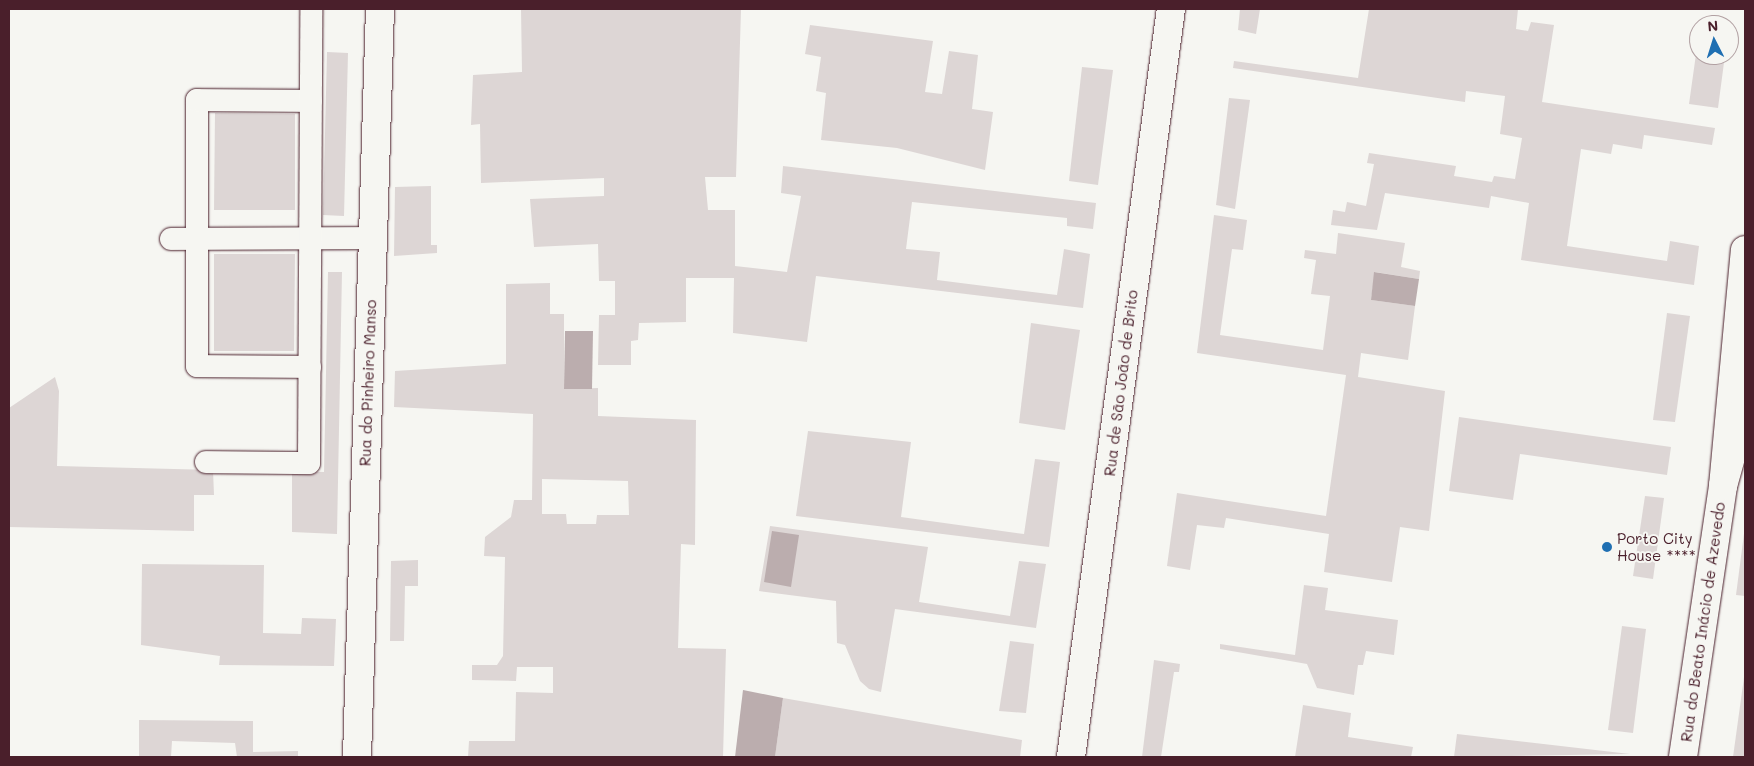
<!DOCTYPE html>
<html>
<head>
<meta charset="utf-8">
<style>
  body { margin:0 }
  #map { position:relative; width:1754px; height:766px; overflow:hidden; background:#f6f6f2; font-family:Mali,sans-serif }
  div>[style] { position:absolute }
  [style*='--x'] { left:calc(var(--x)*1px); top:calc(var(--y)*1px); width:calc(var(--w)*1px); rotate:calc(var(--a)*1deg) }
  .green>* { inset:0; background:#ddd6d5 }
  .water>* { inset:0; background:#bbadae }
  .roads { filter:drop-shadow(0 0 1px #4a1f2b) drop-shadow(0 0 1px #4a1f2b) }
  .lane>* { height:22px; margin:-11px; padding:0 11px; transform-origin:11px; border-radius:11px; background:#f6f6f2 }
  .street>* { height:28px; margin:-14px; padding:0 14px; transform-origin:14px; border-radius:14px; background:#f6f6f2 }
  .secondary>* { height:28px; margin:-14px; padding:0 14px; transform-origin:14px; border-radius:14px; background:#f6f6f2 }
  .highway>* { height:28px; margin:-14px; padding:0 14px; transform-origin:14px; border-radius:14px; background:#f6f6f2 }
  .dots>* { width:14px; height:14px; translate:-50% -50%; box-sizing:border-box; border:2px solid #f6f6f2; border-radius:50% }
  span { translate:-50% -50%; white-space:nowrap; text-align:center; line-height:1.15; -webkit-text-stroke:4px #f6f6f2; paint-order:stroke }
  .street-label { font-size:15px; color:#4a1f2b }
  .poi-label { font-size:15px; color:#4a1f2b }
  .left { translate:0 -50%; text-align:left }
  .frame { position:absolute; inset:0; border:10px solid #4a1f2b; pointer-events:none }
  .north { position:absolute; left:1689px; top:15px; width:50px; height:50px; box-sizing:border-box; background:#f6f6f2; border:1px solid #b1a0a2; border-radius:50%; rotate:355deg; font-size:14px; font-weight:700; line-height:20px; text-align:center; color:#4a1f2b }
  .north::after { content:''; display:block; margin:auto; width:18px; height:22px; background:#1f6fb2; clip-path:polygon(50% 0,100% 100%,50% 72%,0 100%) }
</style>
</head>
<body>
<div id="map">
  <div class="green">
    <i style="clip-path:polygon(521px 9px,741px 9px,736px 177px,705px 177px,708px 210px,735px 210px,735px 266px,787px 272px,801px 196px,781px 193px,783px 166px,1096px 203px,1093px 229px,1067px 226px,1067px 218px,912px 202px,906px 249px,940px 252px,937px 280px,1057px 295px,1064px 249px,1090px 254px,1083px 308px,816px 276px,807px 342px,733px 333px,734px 278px,686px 278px,686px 322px,639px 323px,638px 340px,631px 341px,631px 365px,598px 365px,599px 315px,615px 315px,615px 281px,599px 281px,598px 244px,534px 247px,530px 199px,604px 196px,604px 178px,481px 183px,480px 124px,471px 125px,473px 75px,522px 72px)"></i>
    <i style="clip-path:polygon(1240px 9px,1260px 9px,1256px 34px,1238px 30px)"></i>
    <i style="clip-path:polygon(1369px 9px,1518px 9px,1516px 29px,1528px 31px,1531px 22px,1554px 25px,1542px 102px,1715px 128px,1712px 145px,1644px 135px,1642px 149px,1613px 144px,1611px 154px,1581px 149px,1567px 246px,1667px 261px,1670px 241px,1699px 246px,1694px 285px,1521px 260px,1529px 203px,1491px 196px,1489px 208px,1385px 193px,1377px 230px,1331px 225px,1333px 210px,1345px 212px,1347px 202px,1366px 206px,1374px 164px,1367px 163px,1369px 153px,1456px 166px,1454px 176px,1492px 182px,1494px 176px,1515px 179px,1522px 138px,1500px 134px,1505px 96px,1466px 91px,1465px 102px,1233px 68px,1234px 61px,1358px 78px)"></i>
    <i style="clip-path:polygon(810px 25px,933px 41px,925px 92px,942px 94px,949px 51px,978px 55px,972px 109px,993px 112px,985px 170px,897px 148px,821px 140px,826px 93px,816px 91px,821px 57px,805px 54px)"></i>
    <i style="clip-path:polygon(1697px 47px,1699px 55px,1725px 55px,1718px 108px,1689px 104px)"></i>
    <i style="clip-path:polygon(327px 52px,348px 53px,344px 216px,323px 215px)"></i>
    <i style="clip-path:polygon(1082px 67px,1113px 70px,1098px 185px,1069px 181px)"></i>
    <i style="clip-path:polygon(1229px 98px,1250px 100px,1235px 209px,1216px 205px)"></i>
    <i style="clip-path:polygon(215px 113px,295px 114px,295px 210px,214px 210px)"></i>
    <i style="clip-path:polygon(431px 186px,431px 245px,437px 245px,437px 253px,394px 256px,395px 187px)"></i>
    <i style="clip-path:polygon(1214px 215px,1247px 220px,1243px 250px,1232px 249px,1220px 335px,1323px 350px,1330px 296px,1311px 294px,1316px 260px,1304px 258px,1305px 250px,1336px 254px,1338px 233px,1405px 243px,1401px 267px,1420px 271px,1419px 279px,1375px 272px,1371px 300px,1415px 306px,1408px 360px,1361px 353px,1358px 377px,1445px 391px,1429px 531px,1400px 527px,1392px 582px,1324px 572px,1329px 534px,1226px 518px,1224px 528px,1197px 525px,1190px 570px,1167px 566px,1177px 493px,1326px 516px,1346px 375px,1197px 353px)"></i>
    <i style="clip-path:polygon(214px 254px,295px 254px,294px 351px,214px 351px)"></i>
    <i style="clip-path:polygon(328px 272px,342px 272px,337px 534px,292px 532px,292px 471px,324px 472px)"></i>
    <i style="clip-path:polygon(evenodd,550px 283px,550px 314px,564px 314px,564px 389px,598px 388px,598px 416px,696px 420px,695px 545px,681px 544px,678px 648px,726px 649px,723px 757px,468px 757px,469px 741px,515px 741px,516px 692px,553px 693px,553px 667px,517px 667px,516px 681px,472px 680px,472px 665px,497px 665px,503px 656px,505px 557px,484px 556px,485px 537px,511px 517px,514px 500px,532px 500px,533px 414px,394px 407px,395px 371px,506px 364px,506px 284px,550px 283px,542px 479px,628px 481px,629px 515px,597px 515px,596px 524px,567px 524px,566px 514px,542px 514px,542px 479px)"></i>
    <i style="clip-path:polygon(1667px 313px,1690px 316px,1675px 422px,1653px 420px)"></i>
    <i style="clip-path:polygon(1031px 323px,1080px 330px,1065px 430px,1019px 423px)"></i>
    <i style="clip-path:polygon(55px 377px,59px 391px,57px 466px,213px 470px,214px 495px,194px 495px,194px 531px,9px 527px,9px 408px)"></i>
    <i style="clip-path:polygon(1459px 417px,1671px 447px,1667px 475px,1520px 454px,1513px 500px,1449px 491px)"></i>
    <i style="clip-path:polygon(808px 431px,911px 442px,901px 517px,1024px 534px,1035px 459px,1060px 462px,1049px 547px,796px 516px)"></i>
    <i style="clip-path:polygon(1645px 496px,1664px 498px,1653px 579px,1633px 576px)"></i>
    <i style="clip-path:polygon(770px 526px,928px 547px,919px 602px,1010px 616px,1019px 561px,1046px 564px,1036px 628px,895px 609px,881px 692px,869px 689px,860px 681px,845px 645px,837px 643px,836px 601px,759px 591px)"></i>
    <i style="clip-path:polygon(1745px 526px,1745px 596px,1736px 595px)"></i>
    <i style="clip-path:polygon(418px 560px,418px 586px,405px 586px,404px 641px,390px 641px,391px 561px)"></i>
    <i style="clip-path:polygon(142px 564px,264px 565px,263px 633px,301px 634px,302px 618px,336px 619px,334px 666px,219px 665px,220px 656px,141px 645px)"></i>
    <i style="clip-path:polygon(1304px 585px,1328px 588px,1325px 610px,1398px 620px,1394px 655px,1366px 651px,1363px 665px,1358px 665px,1354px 695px,1317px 688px,1307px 664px,1220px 649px,1220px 644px,1295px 655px)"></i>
    <i style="clip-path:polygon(1622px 626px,1646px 629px,1633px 733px,1608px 730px)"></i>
    <i style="clip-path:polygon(1010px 641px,1034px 644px,1026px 713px,999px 711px)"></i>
    <i style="clip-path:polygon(1154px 660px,1180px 664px,1179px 672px,1174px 672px,1161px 757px,1142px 757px)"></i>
    <i style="clip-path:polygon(1745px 670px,1745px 757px,1733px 757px)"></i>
    <i style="clip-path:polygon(783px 698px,1022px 740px,1020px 757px,775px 757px)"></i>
    <i style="clip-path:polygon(1303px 705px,1351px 713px,1348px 737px,1413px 747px,1411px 757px,1295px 757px)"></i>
    <i style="clip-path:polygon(139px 720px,253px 721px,253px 752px,298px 751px,298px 757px,237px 757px,235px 743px,172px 741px,171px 757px,139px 757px)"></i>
    <i style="clip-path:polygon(1457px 734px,1630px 754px,1454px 757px)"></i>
  </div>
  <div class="water">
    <i style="clip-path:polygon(1374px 272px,1419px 279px,1415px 306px,1371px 300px)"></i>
    <i style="clip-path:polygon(565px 331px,593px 331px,592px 389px,564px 389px)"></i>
    <i style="clip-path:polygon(772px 531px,799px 535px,791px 587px,764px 582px)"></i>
    <i style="clip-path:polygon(743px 690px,783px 698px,775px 757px,735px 757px)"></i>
  </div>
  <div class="roads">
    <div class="lane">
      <i style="--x:171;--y:239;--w:202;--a:-0.3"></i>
      <i style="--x:310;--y:367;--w:113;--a:-179.5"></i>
      <i style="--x:197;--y:366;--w:266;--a:-90"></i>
      <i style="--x:197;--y:100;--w:114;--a:0.5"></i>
      <i style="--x:206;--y:462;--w:103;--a:0.6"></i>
      <i style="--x:309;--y:463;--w:454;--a:-89.7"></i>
    </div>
    <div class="street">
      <i style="--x:357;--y:757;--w:748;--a:-88.24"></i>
    </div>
    <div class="secondary">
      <i style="--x:1071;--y:757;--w:755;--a:-82.39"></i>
      <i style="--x:1683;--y:757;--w:274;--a:-81.6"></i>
      <i style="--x:1723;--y:486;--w:237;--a:-84.7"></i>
    </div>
    <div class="highway">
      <i style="--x:1723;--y:486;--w:82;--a:-74.4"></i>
    </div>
  </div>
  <div class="dots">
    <i style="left:1607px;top:547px;background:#1f6fb2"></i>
  </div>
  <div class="street-label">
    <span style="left:368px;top:383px;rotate:-88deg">Rua do Pinheiro Manso</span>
    <span style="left:1121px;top:383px;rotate:-83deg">Rua de São João de Brito</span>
    <span style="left:1703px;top:622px;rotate:-82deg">Rua do Beato Inácio de Azevedo</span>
  </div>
  <div class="poi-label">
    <span class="left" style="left:1617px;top:547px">Porto City<br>House ****</span>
  </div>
  <div class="frame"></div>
  <div class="north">N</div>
</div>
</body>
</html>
